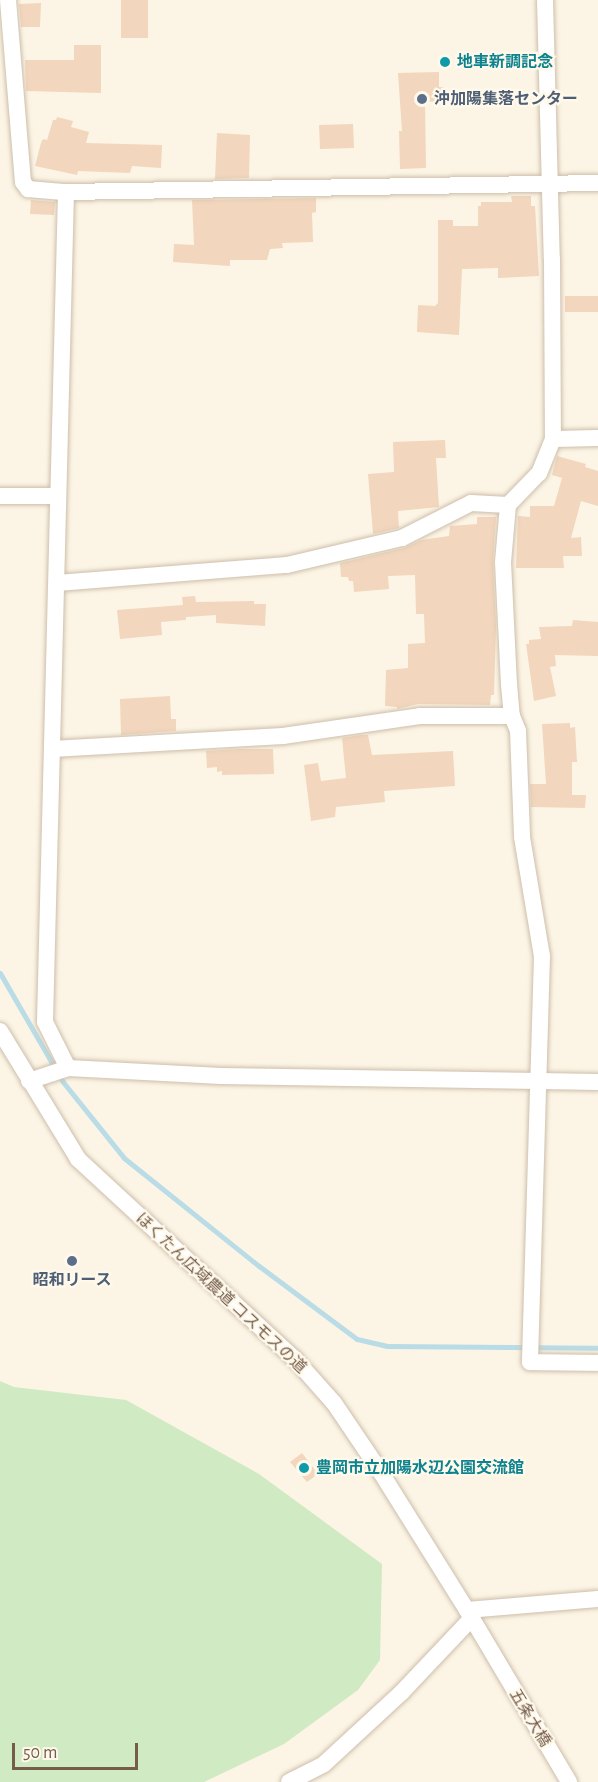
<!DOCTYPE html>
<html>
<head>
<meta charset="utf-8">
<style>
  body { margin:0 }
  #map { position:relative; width:598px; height:1782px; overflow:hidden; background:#fcf5e5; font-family:"Alegreya Sans","Noto Sans JP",sans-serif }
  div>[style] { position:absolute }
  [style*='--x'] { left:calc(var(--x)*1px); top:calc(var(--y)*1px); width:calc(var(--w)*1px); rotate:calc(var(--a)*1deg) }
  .green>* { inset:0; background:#d0eac3 }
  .stream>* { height:5px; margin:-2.5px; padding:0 2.5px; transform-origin:2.5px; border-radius:2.5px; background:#b9dce6 }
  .building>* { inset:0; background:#f2d6bd }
  .roads { filter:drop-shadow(0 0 2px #cebeab) drop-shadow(0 0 2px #cebeab) }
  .minor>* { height:16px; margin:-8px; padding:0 8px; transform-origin:8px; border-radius:8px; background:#fff }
  .dots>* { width:16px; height:16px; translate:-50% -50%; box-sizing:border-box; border:3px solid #fff9eb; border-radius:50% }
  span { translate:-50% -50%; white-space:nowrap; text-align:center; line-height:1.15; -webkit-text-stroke:4.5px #fff9eb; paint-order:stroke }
  .culture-label { font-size:16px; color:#0d838f; font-weight:700 }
  .left { translate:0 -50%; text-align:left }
  .service-label { font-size:16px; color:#4e5e75; font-weight:700 }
  .street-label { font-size:16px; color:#755d4a }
  .scale { position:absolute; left:12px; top:1743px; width:126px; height:27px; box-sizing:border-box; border:3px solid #755d4a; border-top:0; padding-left:8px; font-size:18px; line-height:21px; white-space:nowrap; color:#755d4a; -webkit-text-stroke:4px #fff9eb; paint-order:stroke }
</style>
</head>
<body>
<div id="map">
  <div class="green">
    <i style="clip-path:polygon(0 1381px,14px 1387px,126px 1400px,259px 1474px,382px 1564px,380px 1660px,358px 1690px,284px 1744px,204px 1782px,0 1782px)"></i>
  </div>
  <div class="stream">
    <i style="--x:0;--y:973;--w:126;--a:60"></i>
    <i style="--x:63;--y:1082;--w:97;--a:51.2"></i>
    <i style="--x:124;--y:1158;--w:173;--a:38.7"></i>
    <i style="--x:259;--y:1266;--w:122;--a:36.7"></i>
    <i style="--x:357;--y:1339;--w:31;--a:13"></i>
    <i style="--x:387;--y:1346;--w:211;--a:0.5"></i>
  </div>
  <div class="building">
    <i style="clip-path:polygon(121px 0,148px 0,148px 38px,121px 38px)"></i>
    <i style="clip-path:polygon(41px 3px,40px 27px,21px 27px,19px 4px)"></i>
    <i style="clip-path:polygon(74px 45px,101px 45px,101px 93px,26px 91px,25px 60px,74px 60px)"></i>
    <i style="clip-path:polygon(439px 72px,439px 87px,443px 87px,443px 101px,425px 102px,426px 168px,400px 169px,399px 131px,402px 131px,398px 73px)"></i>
    <i style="clip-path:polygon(57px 117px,73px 121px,71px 127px,89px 132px,86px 143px,162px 145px,161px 168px,132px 166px,130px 173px,78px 171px,77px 175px,35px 166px,41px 143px,43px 139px,47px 140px,53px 120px,56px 120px)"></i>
    <i style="clip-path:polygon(353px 124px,354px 148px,320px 149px,319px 125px)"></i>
    <i style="clip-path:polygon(217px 133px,250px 135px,249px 178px,215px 179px)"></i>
    <i style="clip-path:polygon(511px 196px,531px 196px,531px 206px,535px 206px,539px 276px,498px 278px,498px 268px,462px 269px,459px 335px,417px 332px,418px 305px,435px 306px,438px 303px,438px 220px,453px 220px,453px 226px,478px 226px,478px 206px,481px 206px,481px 202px,512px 202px)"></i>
    <i style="clip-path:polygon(316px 198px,316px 212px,312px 213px,313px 242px,282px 243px,283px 248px,270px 249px,267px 260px,230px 260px,230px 266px,173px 262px,174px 244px,194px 245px,192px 200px)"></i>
    <i style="clip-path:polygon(31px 200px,55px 202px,54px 215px,30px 214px)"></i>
    <i style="clip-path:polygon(565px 296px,598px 296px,598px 312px,565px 312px)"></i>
    <i style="clip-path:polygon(445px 440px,446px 458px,436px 458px,439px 507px,398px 511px,399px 528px,373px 534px,368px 474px,394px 472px,393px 442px)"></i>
    <i style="clip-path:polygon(557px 456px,586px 464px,585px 467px,598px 471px,598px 506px,581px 501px,571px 538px,581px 537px,582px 556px,563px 556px,564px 568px,516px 568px,518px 516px,530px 517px,530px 506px,554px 506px,562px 478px,552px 475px)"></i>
    <i style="clip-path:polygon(477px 517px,496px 517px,493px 561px,496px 626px,494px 695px,491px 695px,490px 705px,418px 704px,397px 709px,397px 707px,385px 706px,386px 670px,408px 668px,408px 644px,425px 643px,424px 614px,416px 614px,415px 575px,388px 576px,389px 589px,354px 592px,353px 581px,349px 581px,348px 577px,341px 577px,340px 563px,404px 548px,421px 540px,449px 536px,450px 526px,477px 524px)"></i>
    <i style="clip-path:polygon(195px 596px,196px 602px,254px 601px,254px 604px,266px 604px,265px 626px,216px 623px,216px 615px,186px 617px,186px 620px,161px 622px,162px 635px,120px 639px,117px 610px,183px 605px,182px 597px)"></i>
    <i style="clip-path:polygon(573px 620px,598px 622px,598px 656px,555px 655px,556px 666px,550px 667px,556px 696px,534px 701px,526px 644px,529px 644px,529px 640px,541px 639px,539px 627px,572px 626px)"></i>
    <i style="clip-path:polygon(170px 696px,171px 719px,176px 719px,176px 731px,121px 735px,120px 699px)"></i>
    <i style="clip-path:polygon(570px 723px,570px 728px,575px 727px,577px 762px,572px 762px,572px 795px,586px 795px,585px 808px,531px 807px,530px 784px,546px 784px,542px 724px)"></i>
    <i style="clip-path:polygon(361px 735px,368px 735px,372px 755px,453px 751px,455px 786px,384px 791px,385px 802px,336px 807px,335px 817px,311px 821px,304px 765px,318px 763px,321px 781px,346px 778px,342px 738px)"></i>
    <i style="clip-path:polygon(239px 749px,273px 749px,274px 774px,222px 775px,222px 771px,217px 772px,217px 767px,207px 768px,206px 751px)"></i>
    <i style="clip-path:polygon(302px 1453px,318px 1474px,307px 1482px,290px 1462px)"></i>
  </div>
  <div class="roads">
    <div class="minor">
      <i style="--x:8;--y:0;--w:183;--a:85.3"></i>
      <i style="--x:23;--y:182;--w:9;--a:54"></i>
      <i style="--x:28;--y:189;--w:38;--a:5"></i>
      <i style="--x:66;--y:192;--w:532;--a:-0.97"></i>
      <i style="--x:545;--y:0;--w:259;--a:88.5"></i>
      <i style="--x:552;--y:259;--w:180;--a:89.7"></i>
      <i style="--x:553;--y:439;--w:37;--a:112"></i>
      <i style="--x:539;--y:473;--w:45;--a:134.1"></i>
      <i style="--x:508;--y:505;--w:57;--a:95"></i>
      <i style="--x:503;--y:562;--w:122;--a:87.2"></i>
      <i style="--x:509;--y:684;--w:32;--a:85"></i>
      <i style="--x:512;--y:716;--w:16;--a:68"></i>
      <i style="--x:518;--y:731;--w:106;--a:87.8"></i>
      <i style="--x:522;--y:837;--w:121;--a:80.5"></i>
      <i style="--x:542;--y:956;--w:406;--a:91.7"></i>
      <i style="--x:530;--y:1362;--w:68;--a:0.8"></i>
      <i style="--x:66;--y:192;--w:830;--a:91.45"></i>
      <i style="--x:45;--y:1022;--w:51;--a:63.4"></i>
      <i style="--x:553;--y:439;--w:45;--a:-1.3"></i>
      <i style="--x:0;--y:496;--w:58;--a:0"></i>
      <i style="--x:57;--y:583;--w:231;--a:-4.5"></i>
      <i style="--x:287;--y:565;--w:118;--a:-13.2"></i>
      <i style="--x:402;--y:538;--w:77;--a:-26.9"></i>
      <i style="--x:471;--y:503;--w:37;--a:3"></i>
      <i style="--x:52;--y:749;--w:231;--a:-3.2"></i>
      <i style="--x:283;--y:736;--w:138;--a:-8.3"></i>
      <i style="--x:420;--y:716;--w:92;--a:0"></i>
      <i style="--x:0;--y:1031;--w:150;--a:58.6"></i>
      <i style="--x:78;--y:1159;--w:294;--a:42.7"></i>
      <i style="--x:294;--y:1358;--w:60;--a:48.4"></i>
      <i style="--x:334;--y:1403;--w:82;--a:55.9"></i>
      <i style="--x:380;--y:1471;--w:164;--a:58"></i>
      <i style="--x:467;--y:1610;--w:200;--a:59.3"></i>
      <i style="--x:29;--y:1081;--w:41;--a:-18.4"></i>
      <i style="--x:68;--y:1068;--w:153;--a:3"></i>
      <i style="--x:221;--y:1076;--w:377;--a:0.9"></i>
      <i style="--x:467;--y:1610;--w:131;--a:-4.8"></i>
      <i style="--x:289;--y:1782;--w:39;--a:-27"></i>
      <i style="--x:324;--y:1764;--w:106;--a:-42.7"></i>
      <i style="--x:402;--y:1692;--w:100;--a:-46.6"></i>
    </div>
  </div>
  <div class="dots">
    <i style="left:445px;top:62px;background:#0f9aa8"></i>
    <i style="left:422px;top:99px;background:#5c6f8a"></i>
    <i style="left:72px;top:1261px;background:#5c6f8a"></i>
    <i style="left:304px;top:1468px;background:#0f9aa8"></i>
  </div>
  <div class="culture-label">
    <span class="left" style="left:457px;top:62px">地車新調記念</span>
    <span class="left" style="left:316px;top:1468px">豊岡市立加陽水辺公園交流館</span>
  </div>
  <div class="service-label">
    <span class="left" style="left:434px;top:99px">沖加陽集落センター</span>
    <span style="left:72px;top:1280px">昭和リース</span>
  </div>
  <div class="street-label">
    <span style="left:221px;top:1293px;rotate:43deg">ほくたん広域農道 コスモスの道</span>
    <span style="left:530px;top:1718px;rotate:59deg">五条大橋</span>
  </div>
  <div class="scale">50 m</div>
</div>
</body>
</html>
